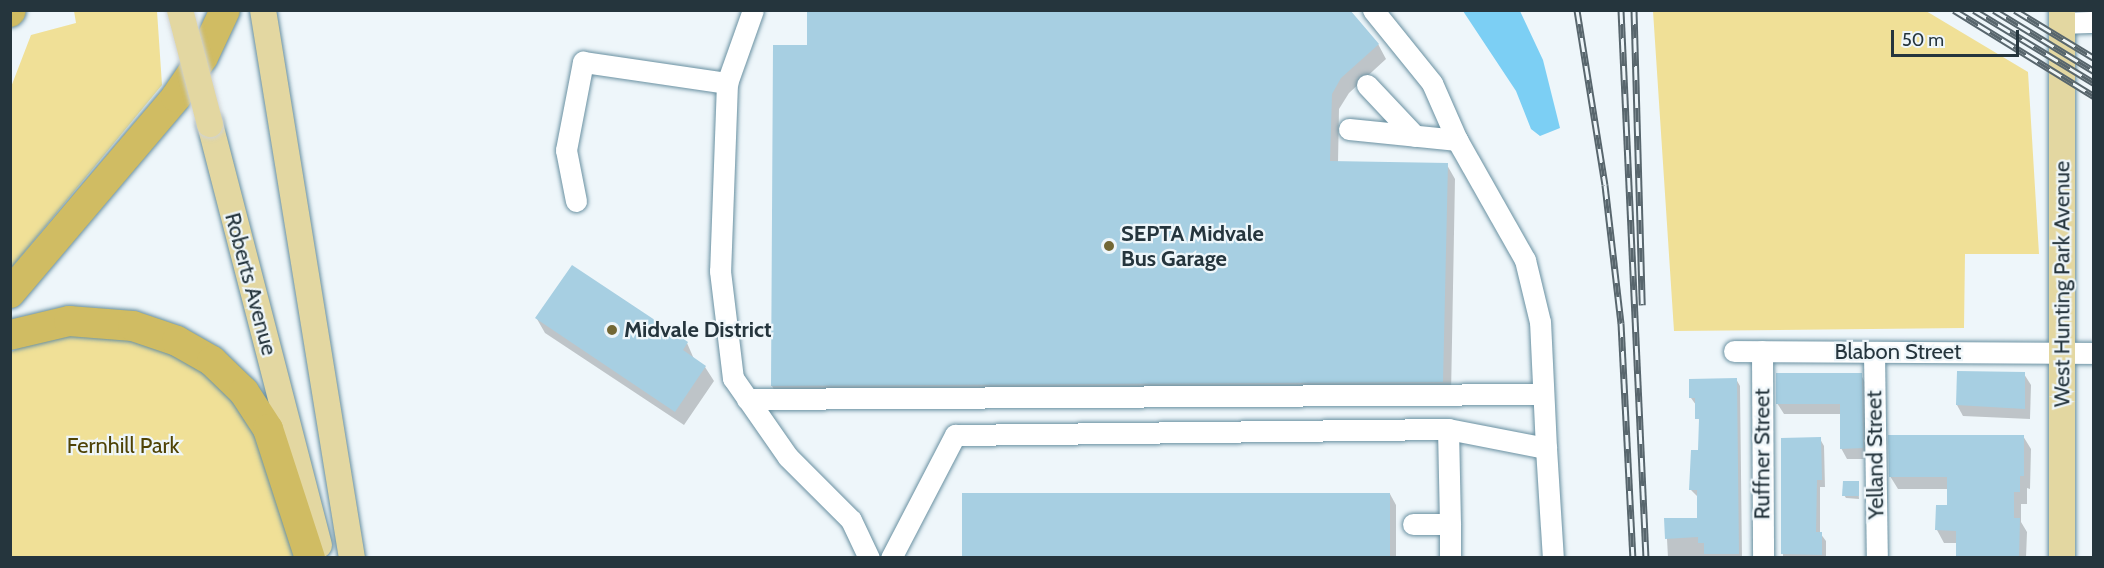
<!DOCTYPE html>
<html>
<head>
<meta charset="utf-8">
<style>
  body { margin:0 }
  #map { position:relative; width:2104px; height:568px; overflow:hidden; background:#eef6fa; font-family:Cabin,sans-serif }
  div>[style] { position:absolute }
  [style*='--x'] { left:calc(var(--x)*1px); top:calc(var(--y)*1px); width:calc(var(--w)*1px); rotate:calc(var(--a)*1deg) }
  .green>* { inset:0; background:#f0e097 }
  .water>* { inset:0; background:#7ccff4 }
  .shadow>* { inset:0; background:#0003 }
  .building>* { inset:0; background:#a7cfe2 }
  .roads { filter:drop-shadow(0 0 2px #6990a1) drop-shadow(0 0 2px #6990a1) }
  .minor>* { height:21px; margin:-10.5px; padding:0 10.5px; transform-origin:10.5px; border-radius:10.5px; background:#fff }
  .major>* { height:26px; margin:-13px; padding:0 13px; transform-origin:13px; border-radius:13px; background:#e3d7a1 }
  .highway>* { height:30px; margin:-15px; padding:0 15px; transform-origin:15px; border-radius:15px; background:#d0bc63 }
  .rail>* { height:7px; margin-top:-3.5px; transform-origin:0; background:repeating-linear-gradient(90deg,#eef6fa 0 14px,#58666d 0 28px); box-sizing:border-box; border-block:2px solid #58666d }
  .bridges { filter:drop-shadow(0 0 2px #cfd3d4) drop-shadow(0 0 2px #cfd3d4) }
  .major-bridge>* { height:26px; margin:-13px; padding:0 13px; transform-origin:13px; border-radius:13px; background:#e3d7a1 }
  .dots>* { width:16px; height:16px; translate:-50% -50%; box-sizing:border-box; border:3px solid #eef6fa; border-radius:50% }
  span { translate:-50% -50%; white-space:nowrap; text-align:center; line-height:1.15; -webkit-text-stroke:4.5px #eef6fa; paint-order:stroke }
  .poi-label { font-size:22px; color:#25353d; font-weight:700 }
  .left { translate:0 -50%; text-align:left }
  .street-label { font-size:22px; color:#25353d }
  .park-label { font-size:22px; color:#4f4306 }
  .frame { position:absolute; inset:0; border:12px solid #25353d; pointer-events:none }
  .scale { position:absolute; left:1891px; top:30px; width:128px; height:27px; box-sizing:border-box; border:3px solid #25353d; border-top:0; padding-left:8px; font-size:18px; line-height:21px; white-space:nowrap; color:#25353d; -webkit-text-stroke:4px #eef6fa; paint-order:stroke }
</style>
</head>
<body>
<div id="map">
  <div class="green">
    <i style="clip-path:polygon(74px 11px,157px 11px,162px 85px,11px 268px,11px 87px,31px 35px,76px 23px)"></i>
    <i style="clip-path:polygon(1653px 11px,1926px 11px,2028px 72px,2039px 254px,1965px 254px,1964px 328px,1674px 331px)"></i>
    <i style="clip-path:polygon(54px 331px,165px 342px,248px 409px,302px 557px,11px 558px,11px 352px)"></i>
  </div>
  <div class="water">
    <i style="clip-path:polygon(1463px 11px,1520px 11px,1543px 60px,1560px 128px,1540px 136px,1531px 129px,1516px 91px)"></i>
  </div>
  <div class="shadow">
    <i style="clip-path:polygon(1378px 44px,1386px 59px,1349px 93px,1339px 109px,1338px 163px,1447px 165px,1455px 179px,1451px 396px,780px 400px,772px 386px)"></i>
    <i style="clip-path:polygon(537px 319px,687px 343px,694px 359px,705px 367px,714px 381px,684px 425px,545px 333px)"></i>
    <i style="clip-path:polygon(2024px 374px,2031px 385px,2030px 419px,1963px 416px,1957px 405px)"></i>
    <i style="clip-path:polygon(1861px 375px,1867px 386px,1868px 459px,1847px 459px,1841px 448px,1842px 414px,1784px 414px,1777px 403px)"></i>
    <i style="clip-path:polygon(1736px 379px,1740px 386px,1742px 558px,1668px 558px,1666px 520px,1698px 519px,1698px 497px,1691px 490px,1700px 452px,1700px 425px,1696px 405px,1691px 398px)"></i>
    <i style="clip-path:polygon(2023px 436px,2031px 449px,2030px 489px,2027px 488px,2027px 504px,2021px 504px,2021px 522px,2027px 532px,2026px 558px,1958px 558px,1958px 543px,1944px 543px,1937px 530px,1948px 506px,1948px 489px,1898px 489px,1890px 476px)"></i>
    <i style="clip-path:polygon(1783px 439px,1820px 439px,1824px 446px,1825px 487px,1820px 487px,1820px 533px,1826px 541px,1826px 558px,1783px 558px)"></i>
    <i style="clip-path:polygon(1858px 482px,1859px 499px,1846px 498px,1844px 495px)"></i>
    <i style="clip-path:polygon(1390px 494px,1396px 505px,1396px 558px,964px 558px)"></i>
  </div>
  <div class="building">
    <i style="clip-path:polygon(807px 10px,1350px 10px,1379px 44px,1341px 78px,1332px 94px,1330px 161px,1448px 163px,1443px 382px,771px 386px,773px 45px,807px 45px)"></i>
    <i style="clip-path:polygon(572px 265px,688px 342px,683px 350px,706px 366px,675px 412px,535px 318px)"></i>
    <i style="clip-path:polygon(1957px 371px,2025px 372px,2025px 409px,1956px 405px)"></i>
    <i style="clip-path:polygon(1776px 373px,1862px 373px,1863px 448px,1840px 449px,1840px 404px,1776px 404px)"></i>
    <i style="clip-path:polygon(1737px 378px,1739px 554px,1704px 554px,1704px 543px,1698px 543px,1698px 537px,1665px 539px,1664px 518px,1697px 518px,1697px 490px,1689px 490px,1691px 450px,1698px 450px,1699px 419px,1695px 419px,1695px 398px,1689px 398px,1689px 379px)"></i>
    <i style="clip-path:polygon(1888px 435px,2024px 435px,2024px 476px,2020px 476px,2020px 492px,2014px 492px,2014px 518px,2020px 518px,2019px 558px,1956px 558px,1956px 531px,1935px 530px,1936px 505px,1947px 505px,1947px 477px,1889px 477px)"></i>
    <i style="clip-path:polygon(1821px 437px,1822px 480px,1817px 480px,1816px 532px,1822px 532px,1822px 555px,1781px 554px,1781px 438px)"></i>
    <i style="clip-path:polygon(1843px 481px,1859px 481px,1859px 496px,1842px 496px)"></i>
    <i style="clip-path:polygon(962px 493px,1390px 493px,1390px 558px,962px 558px)"></i>
  </div>
  <div class="roads">
    <div class="minor">
      <i style="--x:2063;--y:23;--w:31;--a:-2"></i>
      <i style="--x:727;--y:83;--w:77;--a:-70.4"></i>
      <i style="--x:1367;--y:85;--w:70;--a:46.7"></i>
      <i style="--x:1349;--y:129;--w:109;--a:5.8"></i>
      <i style="--x:1457;--y:140;--w:62;--a:-113.7"></i>
      <i style="--x:1432;--y:83;--w:94;--a:-128.9"></i>
      <i style="--x:576;--y:201;--w:52;--a:-101.1"></i>
      <i style="--x:566;--y:150;--w:90;--a:-79.1"></i>
      <i style="--x:583;--y:62;--w:146;--a:8.3"></i>
      <i style="--x:727;--y:83;--w:188;--a:92.1"></i>
      <i style="--x:720;--y:271;--w:108;--a:83.1"></i>
      <i style="--x:733;--y:378;--w:96;--a:55.2"></i>
      <i style="--x:788;--y:457;--w:89;--a:45"></i>
      <i style="--x:851;--y:520;--w:42;--a:64.7"></i>
      <i style="--x:1734;--y:351;--w:360;--a:0.3"></i>
      <i style="--x:1762;--y:351;--w:207;--a:89.7"></i>
      <i style="--x:1874;--y:352;--w:206;--a:89.2"></i>
      <i style="--x:747;--y:399;--w:796;--a:-0.36"></i>
      <i style="--x:1546;--y:448;--w:110;--a:86.4"></i>
      <i style="--x:1413;--y:524;--w:37;--a:0"></i>
      <i style="--x:1450;--y:524;--w:95;--a:-91.2"></i>
      <i style="--x:1448;--y:429;--w:100;--a:11"></i>
      <i style="--x:1546;--y:448;--w:126;--a:-92.7"></i>
      <i style="--x:1540;--y:322;--w:64;--a:-103.6"></i>
      <i style="--x:1525;--y:260;--w:138;--a:-119.5"></i>
      <i style="--x:891;--y:558;--w:139;--a:-62.5"></i>
      <i style="--x:955;--y:435;--w:493;--a:-0.7"></i>
      <i style="--x:1450;--y:558;--w:34;--a:-90"></i>
    </div>
    <div class="major">
      <i style="--x:263;--y:10;--w:555;--a:80.78"></i>
      <i style="--x:2062;--y:10;--w:548;--a:90"></i>
      <i style="--x:210;--y:124;--w:435;--a:75.5"></i>
    </div>
    <div class="highway">
      <i style="--x:10;--y:12;--w:2;--a:-63"></i>
      <i style="--x:10;--y:293;--w:257;--a:-49.7"></i>
      <i style="--x:176;--y:97;--w:48;--a:-56"></i>
      <i style="--x:203;--y:57;--w:52;--a:-64.9"></i>
      <i style="--x:10;--y:335;--w:61;--a:-13.3"></i>
      <i style="--x:69;--y:321;--w:64;--a:4.5"></i>
      <i style="--x:133;--y:326;--w:46;--a:18.8"></i>
      <i style="--x:177;--y:341;--w:40;--a:29.7"></i>
      <i style="--x:212;--y:361;--w:45;--a:44.1"></i>
      <i style="--x:244;--y:392;--w:44;--a:57"></i>
      <i style="--x:268;--y:429;--w:136;--a:72"></i>
    </div>
  </div>
  <div class="rail">
    <i style="--x:1577;--y:10;--w:177;--a:80.9"></i>
    <i style="--x:1605;--y:185;--w:139;--a:83.4"></i>
    <i style="--x:1621;--y:323;--w:235;--a:87.1"></i>
    <i style="--x:1621;--y:10;--w:549;--a:87.39"></i>
    <i style="--x:1634;--y:10;--w:295;--a:88.4"></i>
    <i style="--x:1954;--y:10;--w:164;--a:31.6"></i>
    <i style="--x:1974;--y:10;--w:140;--a:31.3"></i>
    <i style="--x:1994;--y:10;--w:117;--a:31.4"></i>
    <i style="--x:2015;--y:10;--w:92;--a:31.3"></i>
  </div>
  <div class="bridges">
    <div class="major-bridge">
      <i style="--x:180;--y:10;--w:118;--a:75.3"></i>
    </div>
  </div>
  <div class="dots">
    <i style="left:1109px;top:246px;background:#736835"></i>
    <i style="left:612px;top:330px;background:#736835"></i>
  </div>
  <div class="poi-label">
    <span class="left" style="left:1121px;top:246px">SEPTA Midvale<br>Bus Garage</span>
    <span class="left" style="left:624px;top:330px">Midvale District</span>
  </div>
  <div class="street-label">
    <span style="left:251px;top:284px;rotate:75deg">Roberts Avenue</span>
    <span style="left:2062px;top:284px;rotate:-90deg">West Hunting Park Avenue</span>
    <span style="left:1898px;top:352px">Blabon Street</span>
    <span style="left:1762px;top:454px;rotate:-90deg">Ruffner Street</span>
    <span style="left:1875px;top:455px;rotate:-91deg">Yelland Street</span>
  </div>
  <div class="park-label">
    <span style="left:123px;top:446px">Fernhill Park</span>
  </div>
  <div class="frame"></div>
  <div class="scale">50 m</div>
</div>
</body>
</html>
